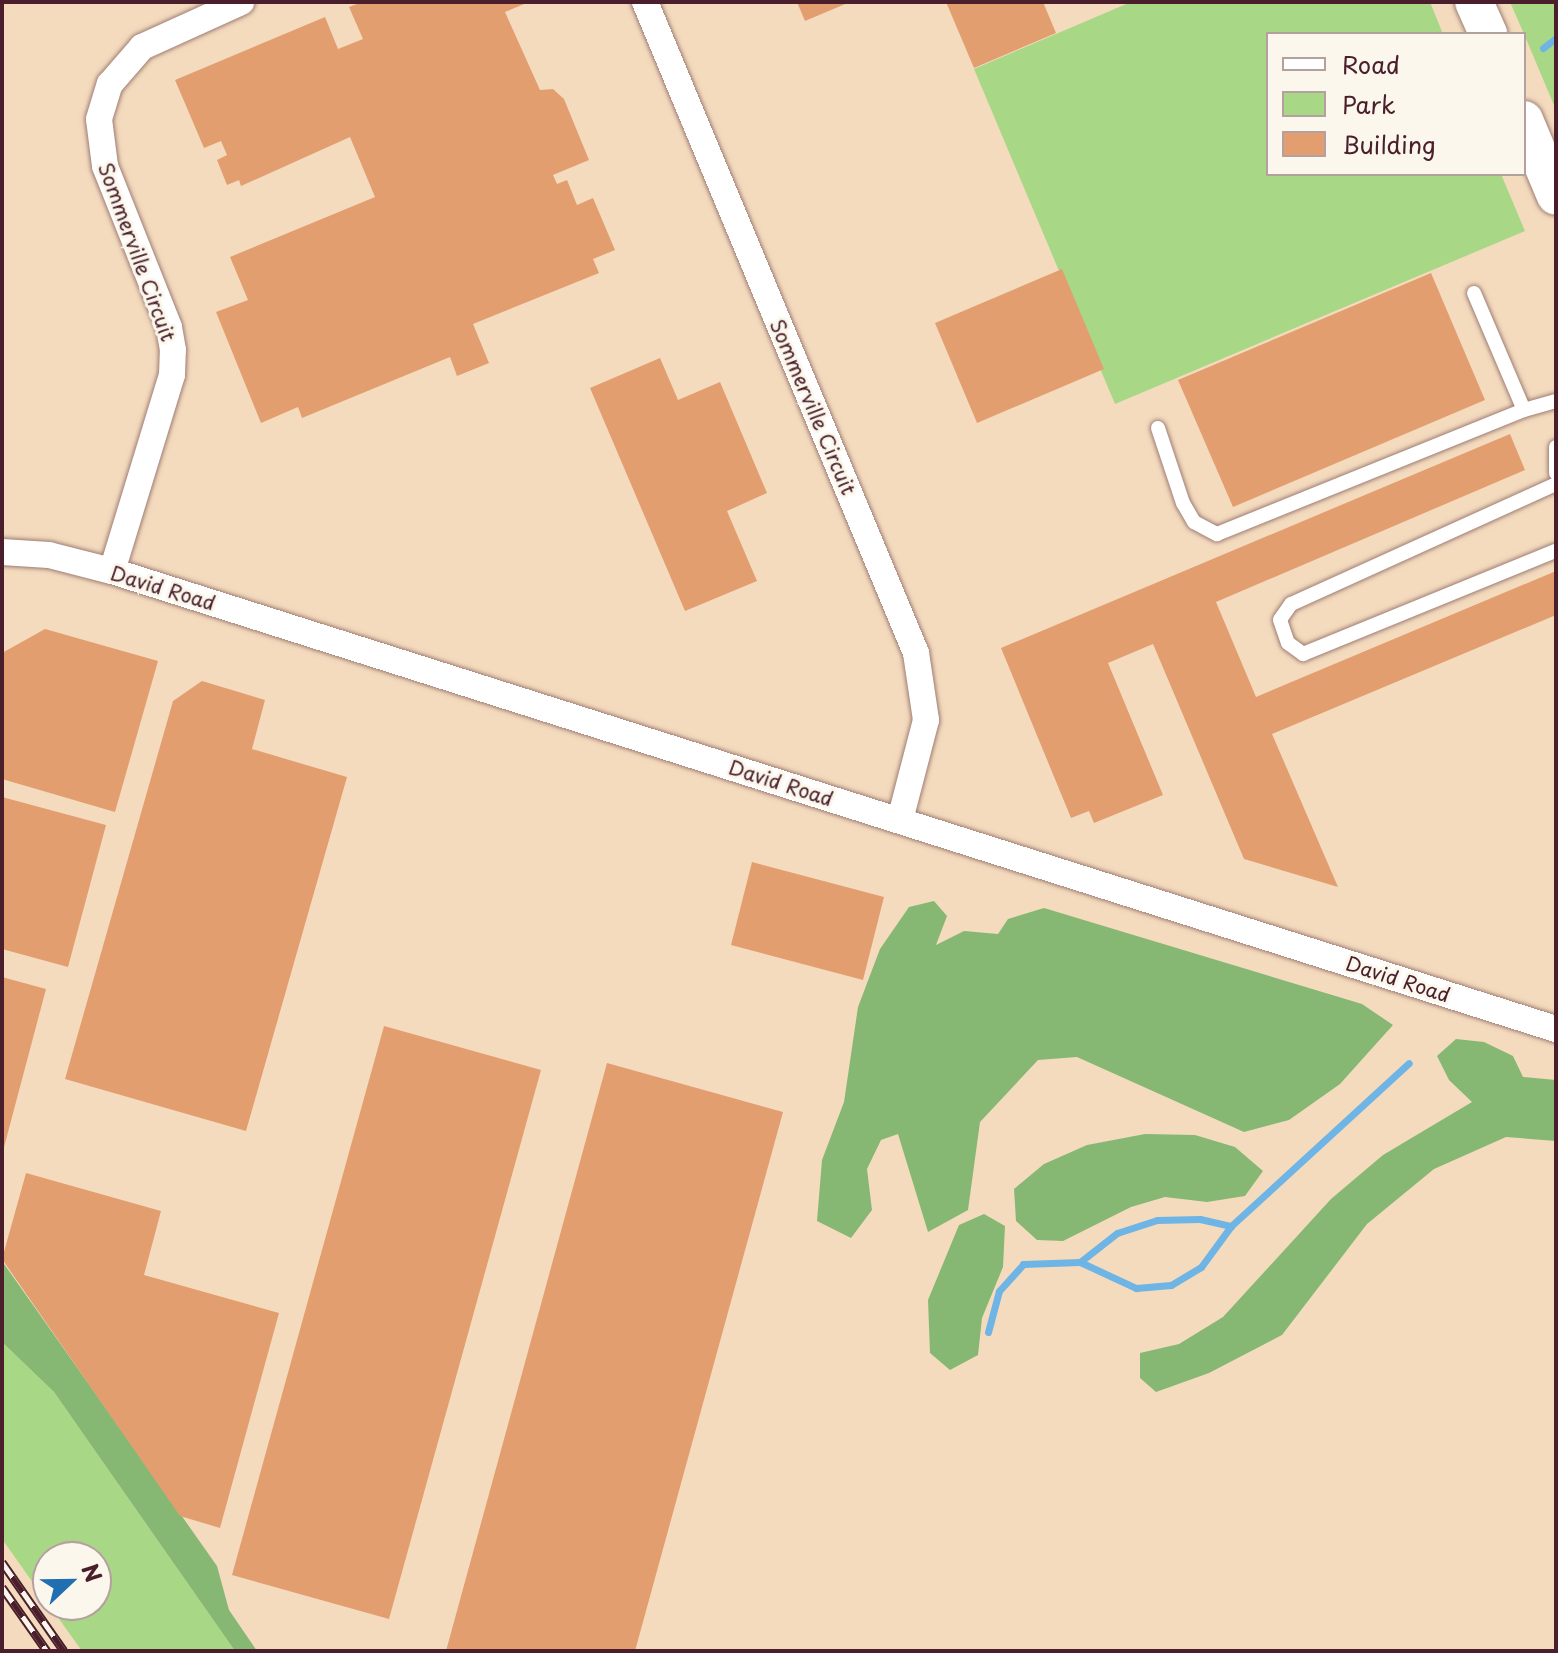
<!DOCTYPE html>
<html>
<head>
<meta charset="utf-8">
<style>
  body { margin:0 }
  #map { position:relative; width:1558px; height:1653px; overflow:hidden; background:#f4dbbe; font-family:"Playpen Sans",sans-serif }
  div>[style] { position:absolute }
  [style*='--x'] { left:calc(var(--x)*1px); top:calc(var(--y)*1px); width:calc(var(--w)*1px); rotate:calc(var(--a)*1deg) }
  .green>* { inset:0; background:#a8d886 }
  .forest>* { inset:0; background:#86b873 }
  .stream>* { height:7px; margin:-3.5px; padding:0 3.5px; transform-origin:3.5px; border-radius:3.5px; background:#6eb5e5 }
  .building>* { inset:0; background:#e39e70 }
  .roads { filter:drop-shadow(0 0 2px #9f7d74) drop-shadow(0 0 2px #9f7d74) }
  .service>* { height:14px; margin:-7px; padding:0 7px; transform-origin:7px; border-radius:7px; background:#fff }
  .minor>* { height:26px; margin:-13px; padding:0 13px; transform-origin:13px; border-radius:13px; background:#fff }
  .secondary>* { height:38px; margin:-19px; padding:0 19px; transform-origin:19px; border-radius:19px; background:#fff }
  .rail>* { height:9px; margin-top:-4.5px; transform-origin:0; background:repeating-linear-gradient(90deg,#fbf7ec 0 18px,#4a1f2b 0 36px); box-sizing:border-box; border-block:2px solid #4a1f2b }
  span { translate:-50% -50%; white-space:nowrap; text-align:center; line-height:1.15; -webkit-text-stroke:6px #fbf7ec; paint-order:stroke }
  .street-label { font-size:20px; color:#4a1f2b }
  .frame { position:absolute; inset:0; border:4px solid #4a1f2b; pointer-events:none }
  .legend { position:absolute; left:1266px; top:32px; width:260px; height:144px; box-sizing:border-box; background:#fbf7ec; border:2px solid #b4a19f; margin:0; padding:10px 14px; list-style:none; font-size:24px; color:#4a1f2b }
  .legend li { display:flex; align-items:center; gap:16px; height:40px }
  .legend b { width:40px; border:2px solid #b4a19f }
  .north { position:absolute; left:32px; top:1541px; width:80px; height:80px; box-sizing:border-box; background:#fbf7ec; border:2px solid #b4a19f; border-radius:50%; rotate:68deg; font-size:22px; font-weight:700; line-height:32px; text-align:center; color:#4a1f2b }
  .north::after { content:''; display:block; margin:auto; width:28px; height:36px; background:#1f6fb2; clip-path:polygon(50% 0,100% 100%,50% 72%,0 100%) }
</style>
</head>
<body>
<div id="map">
  <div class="green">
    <i style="clip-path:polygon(1131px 2px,1430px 2px,1443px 34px,1268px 34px,1268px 174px,1501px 174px,1525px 231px,1115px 404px,974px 69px)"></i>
    <i style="clip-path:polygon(1510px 2px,1556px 2px,1556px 110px,1524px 34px)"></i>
    <i style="clip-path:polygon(2px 1342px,54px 1392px,235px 1651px,82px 1651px,49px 1605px,96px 1605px,96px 1557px,48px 1557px,48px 1604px,2px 1539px)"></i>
  </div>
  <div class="forest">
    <i style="clip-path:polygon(934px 901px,947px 916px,936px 945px,964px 931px,998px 934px,1008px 919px,1044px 908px,1362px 1004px,1393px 1025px,1340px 1084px,1289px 1120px,1244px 1132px,1077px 1057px,1038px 1060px,980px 1122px,968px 1210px,928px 1232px,898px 1134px,881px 1140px,867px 1169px,872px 1210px,851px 1238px,817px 1221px,822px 1160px,844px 1102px,858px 1007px,880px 949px,909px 907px)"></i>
    <i style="clip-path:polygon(1456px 1039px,1484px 1042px,1513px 1056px,1523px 1077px,1556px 1080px,1556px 1141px,1506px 1137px,1434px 1169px,1367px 1224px,1282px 1335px,1209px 1373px,1156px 1392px,1140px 1378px,1140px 1353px,1179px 1344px,1223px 1317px,1331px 1199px,1383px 1155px,1472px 1102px,1449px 1080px,1437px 1056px)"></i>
    <i style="clip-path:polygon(1145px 1134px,1195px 1135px,1235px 1147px,1263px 1171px,1245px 1196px,1207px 1202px,1165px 1197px,1131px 1207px,1063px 1241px,1037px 1240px,1016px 1221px,1014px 1189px,1044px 1164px,1087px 1145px)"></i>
    <i style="clip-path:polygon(984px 1214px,1005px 1226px,1003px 1267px,982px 1318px,978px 1355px,950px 1370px,930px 1353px,928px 1300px,959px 1225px)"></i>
    <i style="clip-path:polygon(2px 1261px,217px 1566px,229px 1610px,257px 1651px,235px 1651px,54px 1392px,2px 1342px)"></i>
  </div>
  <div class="stream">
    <i style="--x:1543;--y:48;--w:16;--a:-38"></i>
    <i style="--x:1080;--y:1262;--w:47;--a:-38.1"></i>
    <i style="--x:1117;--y:1233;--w:42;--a:-18"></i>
    <i style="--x:1157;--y:1220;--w:43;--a:-1.3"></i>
    <i style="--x:1200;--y:1219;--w:32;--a:13"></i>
    <i style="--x:988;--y:1332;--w:42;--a:-75"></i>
    <i style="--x:999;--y:1291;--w:36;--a:-48"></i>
    <i style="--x:1023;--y:1264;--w:57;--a:-2"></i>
    <i style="--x:1080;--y:1262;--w:62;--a:24.9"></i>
    <i style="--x:1136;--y:1288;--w:35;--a:-5"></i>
    <i style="--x:1171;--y:1285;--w:35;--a:-31"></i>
    <i style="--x:1201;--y:1267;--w:51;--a:-53.8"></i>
    <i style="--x:1231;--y:1226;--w:241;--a:-42.5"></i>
  </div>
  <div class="building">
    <i style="clip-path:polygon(362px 2px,529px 2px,505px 12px,540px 90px,553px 89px,564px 99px,589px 160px,553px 175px,557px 184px,567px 180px,577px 205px,593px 198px,615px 250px,593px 259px,599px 273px,473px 324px,489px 363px,457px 376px,450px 357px,302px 418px,298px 407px,261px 423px,216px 312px,248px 300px,230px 257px,375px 197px,350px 137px,241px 186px,239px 180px,227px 185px,217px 160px,227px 155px,221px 141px,204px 148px,175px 80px,325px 17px,338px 49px,363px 39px,349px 7px)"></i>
    <i style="clip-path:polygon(797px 2px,850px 2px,805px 21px)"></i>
    <i style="clip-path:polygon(946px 2px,1043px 2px,1056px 33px,974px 68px)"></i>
    <i style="clip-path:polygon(1062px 269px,1104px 369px,977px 423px,935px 323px)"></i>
    <i style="clip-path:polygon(1431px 273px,1485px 400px,1233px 507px,1178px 380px)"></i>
    <i style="clip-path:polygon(660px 358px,678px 400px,720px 382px,767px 493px,727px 511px,757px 581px,685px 611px,590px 388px)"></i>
    <i style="clip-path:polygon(1510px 434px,1525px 470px,1216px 602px,1256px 697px,1556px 571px,1556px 615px,1272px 734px,1338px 887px,1244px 859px,1153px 644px,1108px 663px,1163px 795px,1094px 823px,1089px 811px,1071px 818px,1001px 648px)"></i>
    <i style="clip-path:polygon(45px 629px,158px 661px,115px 812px,2px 779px,2px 653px)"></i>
    <i style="clip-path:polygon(202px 681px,265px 700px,252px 749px,347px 777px,246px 1131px,65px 1079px,173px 701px)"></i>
    <i style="clip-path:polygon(2px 797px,106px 825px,68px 967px,2px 949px)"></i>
    <i style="clip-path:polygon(752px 862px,884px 897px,863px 980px,731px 945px)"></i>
    <i style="clip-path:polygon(2px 977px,46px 989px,3px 1151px,2px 1151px)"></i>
    <i style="clip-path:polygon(384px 1026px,541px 1070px,389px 1619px,232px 1575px)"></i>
    <i style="clip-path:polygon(607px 1063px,783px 1112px,635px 1651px,446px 1651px)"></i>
    <i style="clip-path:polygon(26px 1173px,161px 1211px,144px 1275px,279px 1313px,220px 1528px,180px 1516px,2px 1259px)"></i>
  </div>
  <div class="roads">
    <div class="service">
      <i style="--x:1474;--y:293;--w:127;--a:66.9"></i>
      <i style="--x:1524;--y:410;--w:33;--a:-16"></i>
      <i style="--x:1158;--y:428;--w:79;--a:71.6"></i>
      <i style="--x:1183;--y:503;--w:22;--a:60"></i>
      <i style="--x:1194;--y:522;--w:26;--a:28"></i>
      <i style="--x:1217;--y:534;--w:331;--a:-22"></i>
      <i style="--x:1556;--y:447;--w:26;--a:90"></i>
      <i style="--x:1556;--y:484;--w:291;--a:155.6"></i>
      <i style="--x:1291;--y:604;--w:19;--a:125"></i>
      <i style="--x:1280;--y:620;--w:24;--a:71"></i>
      <i style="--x:1288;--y:643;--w:19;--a:36"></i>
      <i style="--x:1303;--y:654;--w:273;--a:-22.2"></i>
    </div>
    <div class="minor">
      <i style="--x:645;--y:2;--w:705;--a:67.4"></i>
      <i style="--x:916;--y:653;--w:68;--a:81.5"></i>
      <i style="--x:926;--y:720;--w:103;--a:104.6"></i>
      <i style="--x:2;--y:552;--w:47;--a:3.7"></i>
      <i style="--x:49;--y:555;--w:65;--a:14.3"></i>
      <i style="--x:112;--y:571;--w:1515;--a:17.6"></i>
      <i style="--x:112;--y:571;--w:205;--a:-73"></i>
      <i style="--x:172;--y:375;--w:25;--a:-88"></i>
      <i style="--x:173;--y:350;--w:23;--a:-100"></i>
      <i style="--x:169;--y:327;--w:173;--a:-111.7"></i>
      <i style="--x:105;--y:166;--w:47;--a:-97.3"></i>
      <i style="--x:99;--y:119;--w:37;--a:-73"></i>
      <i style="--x:110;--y:84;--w:49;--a:-49.1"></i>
      <i style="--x:142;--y:47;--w:109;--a:-24.4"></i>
    </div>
    <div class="secondary">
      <i style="--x:1474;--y:2;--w:35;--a:66"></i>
      <i style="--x:1524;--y:120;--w:82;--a:67.2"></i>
    </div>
  </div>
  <div class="rail">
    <i style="--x:2;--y:1562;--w:108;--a:55.1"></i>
    <i style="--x:2;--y:1587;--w:78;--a:54.9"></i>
  </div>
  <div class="street-label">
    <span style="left:137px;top:252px;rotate:70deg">Sommerville Circuit</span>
    <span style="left:813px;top:407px;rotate:67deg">Sommerville Circuit</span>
    <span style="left:163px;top:588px;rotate:17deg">David Road</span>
    <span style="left:781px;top:783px;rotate:18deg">David Road</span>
    <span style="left:1398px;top:979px;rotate:18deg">David Road</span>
  </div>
  <div class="frame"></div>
  <ul class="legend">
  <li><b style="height:10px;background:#fff"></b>Road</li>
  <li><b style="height:22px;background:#a8d886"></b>Park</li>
  <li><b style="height:22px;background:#e39e70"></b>Building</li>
  </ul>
  <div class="north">N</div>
</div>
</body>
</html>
